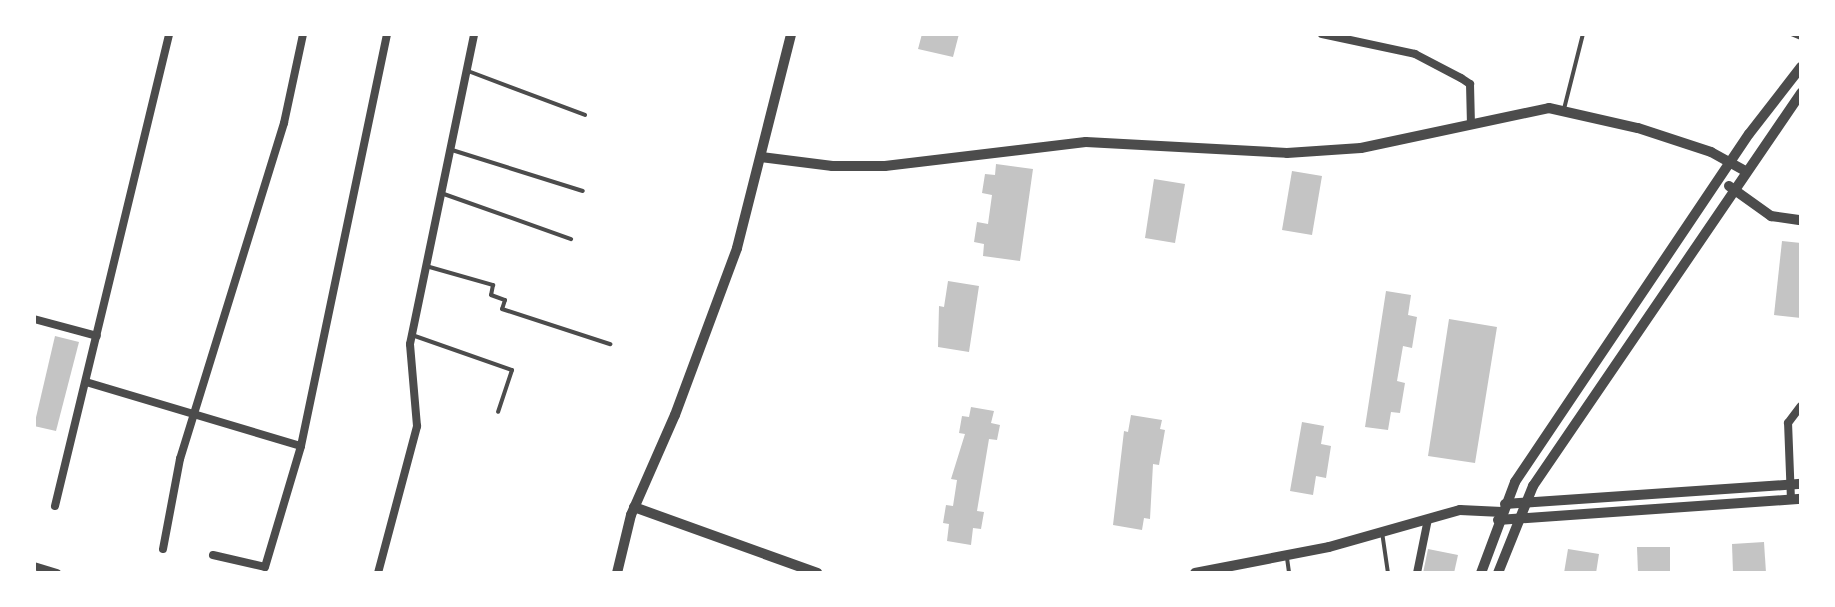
<!DOCTYPE html>
<html>
<head>
<meta charset="utf-8">
<style>
  body { margin:0 }
  #map { position:relative; width:1835px; height:607px; overflow:hidden; background:#fff; font-family:"PT Sans",sans-serif }
  div>[style] { position:absolute }
  [style*='--x'] { left:calc(var(--x)*1px); top:calc(var(--y)*1px); width:calc(var(--w)*1px); rotate:calc(var(--a)*1deg) }
  .building>* { inset:0; background:#c4c4c4 }
  .service>* { height:4px; margin:-2px; padding:0 2px; transform-origin:2px; border-radius:2px; background:#4c4c4c }
  .minor>* { height:8px; margin:-4px; padding:0 4px; transform-origin:4px; border-radius:4px; background:#4c4c4c }
  .tertiary>* { height:10px; margin:-5px; padding:0 5px; transform-origin:5px; border-radius:5px; background:#4c4c4c }
  span { translate:-50% -50%; white-space:nowrap; text-align:center; line-height:1.15; -webkit-text-stroke:6px #fff; paint-order:stroke }
  .frame { position:absolute; inset:0; border:36px solid #fff; pointer-events:none }
</style>
</head>
<body>
<div id="map">
  <div class="building">
    <i style="clip-path:polygon(922px 34px,959px 34px,953px 57px,918px 49px)"></i>
    <i style="clip-path:polygon(996px 164px,1033px 169px,1020px 261px,983px 256px,984px 244px,974px 242px,977px 222px,988px 224px,992px 195px,982px 193px,985px 174px,995px 175px)"></i>
    <i style="clip-path:polygon(1292px 171px,1322px 176px,1312px 235px,1282px 230px)"></i>
    <i style="clip-path:polygon(1154px 179px,1185px 184px,1175px 243px,1145px 238px)"></i>
    <i style="clip-path:polygon(1782px 241px,1801px 243px,1801px 318px,1774px 315px)"></i>
    <i style="clip-path:polygon(948px 281px,979px 286px,969px 352px,938px 347px,939px 306px,944px 307px)"></i>
    <i style="clip-path:polygon(1386px 291px,1411px 295px,1408px 315px,1417px 317px,1412px 348px,1403px 346px,1397px 381px,1405px 383px,1400px 413px,1391px 412px,1388px 430px,1365px 427px)"></i>
    <i style="clip-path:polygon(1449px 319px,1497px 327px,1475px 463px,1428px 456px)"></i>
    <i style="clip-path:polygon(55px 336px,79px 342px,56px 431px,34px 426px)"></i>
    <i style="clip-path:polygon(971px 407px,994px 411px,991px 423px,1000px 425px,997px 440px,989px 439px,977px 511px,984px 512px,981px 529px,973px 528px,971px 545px,947px 541px,949px 524px,943px 523px,946px 505px,953px 506px,957px 480px,951px 479px,965px 434px,959px 433px,962px 416px,969px 417px)"></i>
    <i style="clip-path:polygon(1131px 415px,1162px 420px,1160px 429px,1165px 430px,1159px 465px,1153px 464px,1150px 519px,1144px 518px,1142px 530px,1113px 525px,1124px 431px,1128px 432px)"></i>
    <i style="clip-path:polygon(1302px 422px,1324px 426px,1321px 444px,1331px 446px,1326px 478px,1316px 476px,1313px 495px,1290px 491px)"></i>
    <i style="clip-path:polygon(1764px 542px,1766px 573px,1733px 573px,1732px 544px)"></i>
    <i style="clip-path:polygon(1637px 547px,1670px 547px,1670px 573px,1638px 573px)"></i>
    <i style="clip-path:polygon(1428px 549px,1458px 555px,1454px 573px,1423px 573px)"></i>
    <i style="clip-path:polygon(1568px 549px,1599px 554px,1596px 573px,1564px 573px)"></i>
  </div>
  <div class="service">
    <i style="--x:1791;--y:34;--w:11;--a:22"></i>
    <i style="--x:468;--y:71;--w:125;--a:20.6"></i>
    <i style="--x:1564;--y:109;--w:77;--a:-75.8"></i>
    <i style="--x:452;--y:150;--w:137;--a:17.4"></i>
    <i style="--x:441;--y:193;--w:138;--a:19.5"></i>
    <i style="--x:426;--y:266;--w:70;--a:15.8"></i>
    <i style="--x:493;--y:285;--w:10;--a:101"></i>
    <i style="--x:491;--y:295;--w:15;--a:20"></i>
    <i style="--x:505;--y:300;--w:9;--a:108"></i>
    <i style="--x:502;--y:309;--w:114;--a:18"></i>
    <i style="--x:412;--y:335;--w:106;--a:19.3"></i>
    <i style="--x:512;--y:370;--w:44;--a:108.4"></i>
    <i style="--x:1382;--y:532;--w:41;--a:81.7"></i>
    <i style="--x:1287;--y:558;--w:15;--a:82"></i>
  </div>
  <div class="minor">
    <i style="--x:1322;--y:34;--w:95;--a:12.1"></i>
    <i style="--x:1415;--y:54;--w:52;--a:27.6"></i>
    <i style="--x:1461;--y:78;--w:11;--a:34"></i>
    <i style="--x:1470;--y:84;--w:40;--a:88.6"></i>
    <i style="--x:34;--y:319;--w:65;--a:15.1"></i>
    <i style="--x:86;--y:382;--w:224;--a:16.6"></i>
    <i style="--x:301;--y:446;--w:421;--a:-78.2"></i>
    <i style="--x:1791;--y:500;--w:77;--a:-92.2"></i>
    <i style="--x:1788;--y:423;--w:21;--a:-53"></i>
    <i style="--x:55;--y:506;--w:486;--a:-76.4"></i>
    <i style="--x:163;--y:549;--w:92;--a:-79.3"></i>
    <i style="--x:180;--y:459;--w:352;--a:-72.8"></i>
    <i style="--x:284;--y:123;--w:91;--a:-77.9"></i>
    <i style="--x:213;--y:555;--w:53;--a:13"></i>
    <i style="--x:265;--y:567;--w:126;--a:-73.4"></i>
    <i style="--x:34;--y:566;--w:24;--a:17"></i>
    <i style="--x:378;--y:573;--w:152;--a:-75.1"></i>
    <i style="--x:417;--y:426;--w:82;--a:-94.9"></i>
    <i style="--x:410;--y:344;--w:317;--a:-78.3"></i>
    <i style="--x:1417;--y:573;--w:55;--a:-78.5"></i>
  </div>
  <div class="tertiary">
    <i style="--x:761;--y:157;--w:72;--a:7.2"></i>
    <i style="--x:832;--y:166;--w:53;--a:0"></i>
    <i style="--x:885;--y:166;--w:202;--a:-6.8"></i>
    <i style="--x:1086;--y:142;--w:201;--a:3.1"></i>
    <i style="--x:1287;--y:153;--w:74;--a:-3.9"></i>
    <i style="--x:1361;--y:148;--w:192;--a:-12"></i>
    <i style="--x:1549;--y:108;--w:91;--a:12.7"></i>
    <i style="--x:1638;--y:128;--w:77;--a:18.2"></i>
    <i style="--x:1711;--y:152;--w:38;--a:29"></i>
    <i style="--x:1729;--y:186;--w:52;--a:35.5"></i>
    <i style="--x:1771;--y:216;--w:30;--a:8"></i>
    <i style="--x:1505;--y:504;--w:297;--a:-3.9"></i>
    <i style="--x:634;--y:507;--w:195;--a:19.8"></i>
    <i style="--x:1498;--y:520;--w:304;--a:-4"></i>
    <i style="--x:617;--y:573;--w:60;--a:-76.4"></i>
    <i style="--x:631;--y:515;--w:109;--a:-66.3"></i>
    <i style="--x:675;--y:415;--w:178;--a:-69.6"></i>
    <i style="--x:737;--y:248;--w:221;--a:-75.8"></i>
    <i style="--x:1195;--y:573;--w:136;--a:-11"></i>
    <i style="--x:1329;--y:547;--w:136;--a:-15.8"></i>
    <i style="--x:1460;--y:510;--w:42;--a:2.7"></i>
    <i style="--x:1481;--y:573;--w:97;--a:-69.5"></i>
    <i style="--x:1515;--y:482;--w:419;--a:-56.1"></i>
    <i style="--x:1749;--y:134;--w:85;--a:-52.2"></i>
    <i style="--x:1498;--y:573;--w:94;--a:-68.1"></i>
    <i style="--x:1533;--y:486;--w:476;--a:-55.7"></i>
  </div>
  <div class="frame"></div>
</div>
</body>
</html>
